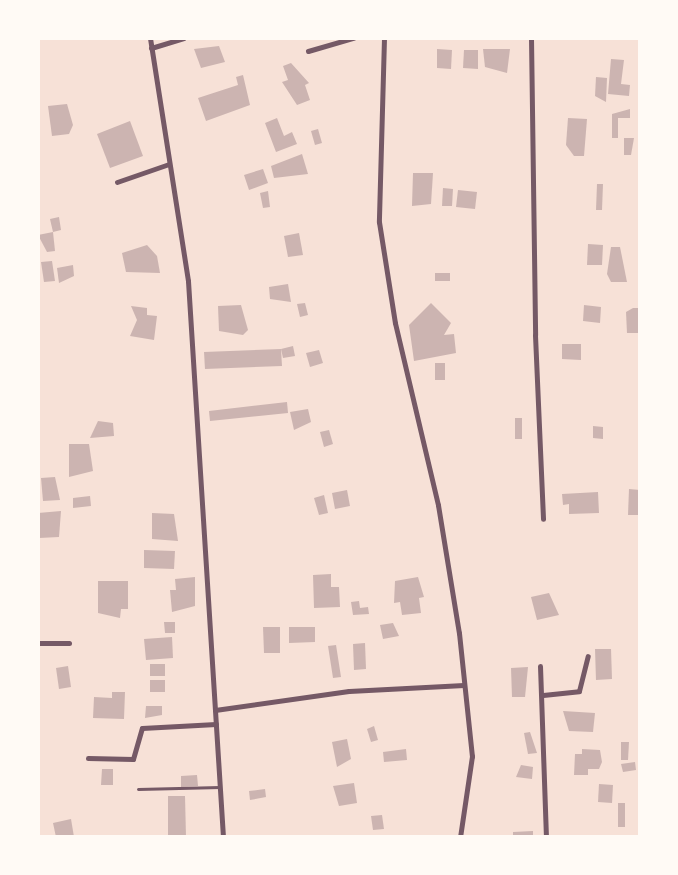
<!DOCTYPE html>
<html>
<head>
<meta charset="utf-8">
<style>
  body { margin:0 }
  #map { position:relative; width:678px; height:875px; overflow:hidden; background:#f7e1d7; font-family:"Libre Baskerville",serif }
  div>[style] { position:absolute }
  [style*='--x'] { left:calc(var(--x)*1px); top:calc(var(--y)*1px); width:calc(var(--w)*1px); rotate:calc(var(--a)*1deg) }
  .building>* { inset:0; background:#ccb4b1 }
  .service>* { height:3px; margin:-1.5px; padding:0 1.5px; transform-origin:1.5px; border-radius:1.5px; background:#755966 }
  .minor>* { height:5px; margin:-2.5px; padding:0 2.5px; transform-origin:2.5px; border-radius:2.5px; background:#755966 }
  span { translate:-50% -50%; white-space:nowrap; text-align:center; line-height:1.15; -webkit-text-stroke:7px #fffaf5; paint-order:stroke }
  .frame { position:absolute; inset:0; border:40px solid #fffaf5; pointer-events:none }
</style>
</head>
<body>
<div id="map">
  <div class="building">
    <i style="clip-path:polygon(219px 46px,225px 62px,201px 68px,194px 49px)"></i>
    <i style="clip-path:polygon(437px 49px,452px 50px,451px 69px,437px 68px)"></i>
    <i style="clip-path:polygon(483px 49px,510px 49px,507px 73px,485px 67px)"></i>
    <i style="clip-path:polygon(464px 50px,478px 50px,478px 69px,463px 68px)"></i>
    <i style="clip-path:polygon(611px 59px,624px 60px,621px 84px,630px 85px,629px 96px,608px 94px)"></i>
    <i style="clip-path:polygon(291px 63px,309px 83px,305px 85px,310px 100px,297px 105px,282px 82px,288px 80px,283px 66px)"></i>
    <i style="clip-path:polygon(243px 75px,250px 105px,206px 121px,198px 98px,238px 85px,236px 77px)"></i>
    <i style="clip-path:polygon(596px 77px,607px 78px,606px 102px,595px 96px)"></i>
    <i style="clip-path:polygon(67px 104px,73px 125px,69px 134px,52px 136px,48px 106px)"></i>
    <i style="clip-path:polygon(630px 109px,630px 118px,618px 118px,618px 138px,612px 138px,612px 114px)"></i>
    <i style="clip-path:polygon(277px 118px,284px 136px,292px 132px,297px 144px,276px 152px,265px 123px)"></i>
    <i style="clip-path:polygon(568px 118px,587px 119px,584px 156px,574px 156px,566px 145px)"></i>
    <i style="clip-path:polygon(130px 121px,143px 156px,110px 168px,97px 134px)"></i>
    <i style="clip-path:polygon(318px 129px,322px 143px,315px 145px,311px 131px)"></i>
    <i style="clip-path:polygon(624px 138px,634px 138px,631px 155px,624px 155px)"></i>
    <i style="clip-path:polygon(302px 154px,308px 174px,274px 178px,271px 166px)"></i>
    <i style="clip-path:polygon(263px 169px,268px 183px,249px 190px,244px 175px)"></i>
    <i style="clip-path:polygon(413px 173px,433px 173px,431px 204px,412px 206px)"></i>
    <i style="clip-path:polygon(597px 184px,603px 184px,602px 210px,596px 210px)"></i>
    <i style="clip-path:polygon(443px 188px,453px 189px,452px 206px,442px 206px)"></i>
    <i style="clip-path:polygon(458px 190px,477px 192px,475px 209px,456px 207px)"></i>
    <i style="clip-path:polygon(268px 191px,270px 207px,263px 208px,260px 193px)"></i>
    <i style="clip-path:polygon(59px 217px,61px 230px,53px 232px,50px 219px)"></i>
    <i style="clip-path:polygon(53px 232px,55px 251px,47px 252px,38px 235px)"></i>
    <i style="clip-path:polygon(299px 233px,303px 255px,288px 257px,284px 236px)"></i>
    <i style="clip-path:polygon(588px 244px,603px 245px,602px 265px,587px 265px)"></i>
    <i style="clip-path:polygon(147px 245px,157px 256px,160px 273px,126px 272px,122px 253px)"></i>
    <i style="clip-path:polygon(611px 247px,620px 247px,627px 282px,611px 282px,607px 274px)"></i>
    <i style="clip-path:polygon(52px 261px,55px 281px,44px 282px,41px 262px)"></i>
    <i style="clip-path:polygon(73px 265px,74px 276px,59px 283px,57px 268px)"></i>
    <i style="clip-path:polygon(435px 273px,450px 273px,450px 281px,435px 281px)"></i>
    <i style="clip-path:polygon(288px 284px,291px 302px,270px 299px,269px 287px)"></i>
    <i style="clip-path:polygon(305px 303px,308px 315px,300px 317px,297px 304px)"></i>
    <i style="clip-path:polygon(431px 303px,451px 323px,444px 335px,454px 334px,456px 353px,414px 361px,409px 325px)"></i>
    <i style="clip-path:polygon(241px 305px,248px 330px,243px 335px,219px 331px,218px 306px)"></i>
    <i style="clip-path:polygon(584px 305px,601px 307px,600px 323px,583px 321px)"></i>
    <i style="clip-path:polygon(131px 306px,147px 308px,147px 315px,157px 316px,154px 340px,130px 336px,137px 320px)"></i>
    <i style="clip-path:polygon(633px 308px,640px 308px,640px 333px,627px 333px,626px 312px)"></i>
    <i style="clip-path:polygon(562px 344px,581px 344px,581px 360px,562px 359px)"></i>
    <i style="clip-path:polygon(293px 346px,295px 356px,283px 358px,281px 349px)"></i>
    <i style="clip-path:polygon(281px 349px,282px 366px,205px 369px,204px 352px)"></i>
    <i style="clip-path:polygon(319px 350px,323px 363px,310px 367px,306px 353px)"></i>
    <i style="clip-path:polygon(435px 363px,445px 363px,445px 380px,435px 380px)"></i>
    <i style="clip-path:polygon(287px 402px,288px 413px,210px 421px,209px 411px)"></i>
    <i style="clip-path:polygon(308px 409px,311px 422px,294px 430px,290px 412px)"></i>
    <i style="clip-path:polygon(515px 418px,522px 418px,522px 439px,515px 439px)"></i>
    <i style="clip-path:polygon(98px 421px,113px 423px,114px 436px,90px 438px)"></i>
    <i style="clip-path:polygon(593px 426px,603px 427px,603px 439px,593px 438px)"></i>
    <i style="clip-path:polygon(329px 430px,333px 444px,324px 447px,320px 432px)"></i>
    <i style="clip-path:polygon(69px 444px,89px 444px,93px 471px,69px 477px)"></i>
    <i style="clip-path:polygon(55px 477px,60px 500px,43px 501px,41px 478px)"></i>
    <i style="clip-path:polygon(629px 489px,640px 490px,640px 515px,628px 515px)"></i>
    <i style="clip-path:polygon(347px 490px,350px 506px,335px 509px,332px 493px)"></i>
    <i style="clip-path:polygon(598px 492px,599px 513px,569px 514px,569px 504px,563px 505px,562px 494px)"></i>
    <i style="clip-path:polygon(324px 495px,328px 513px,319px 515px,314px 498px)"></i>
    <i style="clip-path:polygon(90px 496px,91px 506px,73px 508px,73px 498px)"></i>
    <i style="clip-path:polygon(61px 511px,59px 537px,39px 538px,38px 513px)"></i>
    <i style="clip-path:polygon(152px 513px,174px 514px,178px 541px,152px 539px)"></i>
    <i style="clip-path:polygon(144px 550px,175px 551px,174px 569px,144px 568px)"></i>
    <i style="clip-path:polygon(331px 574px,331px 587px,339px 587px,340px 607px,314px 608px,313px 575px)"></i>
    <i style="clip-path:polygon(195px 577px,195px 606px,172px 612px,170px 590px,176px 590px,175px 579px)"></i>
    <i style="clip-path:polygon(418px 577px,424px 597px,419px 598px,421px 613px,402px 615px,400px 602px,394px 603px,395px 581px)"></i>
    <i style="clip-path:polygon(98px 581px,128px 581px,128px 609px,121px 609px,120px 618px,98px 613px)"></i>
    <i style="clip-path:polygon(549px 593px,559px 615px,537px 620px,531px 597px)"></i>
    <i style="clip-path:polygon(359px 601px,360px 608px,368px 607px,369px 614px,353px 615px,351px 602px)"></i>
    <i style="clip-path:polygon(164px 622px,175px 622px,175px 633px,165px 633px)"></i>
    <i style="clip-path:polygon(393px 623px,399px 636px,383px 639px,380px 625px)"></i>
    <i style="clip-path:polygon(263px 627px,280px 627px,280px 653px,264px 653px)"></i>
    <i style="clip-path:polygon(289px 627px,315px 627px,315px 642px,289px 643px)"></i>
    <i style="clip-path:polygon(172px 637px,173px 658px,146px 660px,144px 639px)"></i>
    <i style="clip-path:polygon(365px 643px,366px 669px,354px 670px,353px 644px)"></i>
    <i style="clip-path:polygon(336px 645px,341px 677px,333px 678px,328px 646px)"></i>
    <i style="clip-path:polygon(595px 649px,611px 649px,612px 679px,596px 680px)"></i>
    <i style="clip-path:polygon(150px 664px,165px 664px,165px 676px,150px 676px)"></i>
    <i style="clip-path:polygon(68px 666px,71px 687px,59px 689px,56px 668px)"></i>
    <i style="clip-path:polygon(528px 667px,525px 697px,512px 697px,511px 668px)"></i>
    <i style="clip-path:polygon(150px 680px,165px 680px,165px 692px,150px 692px)"></i>
    <i style="clip-path:polygon(112px 692px,125px 692px,124px 719px,93px 718px,94px 697px,112px 698px)"></i>
    <i style="clip-path:polygon(146px 706px,162px 706px,162px 715px,145px 718px)"></i>
    <i style="clip-path:polygon(563px 711px,595px 713px,593px 732px,569px 731px)"></i>
    <i style="clip-path:polygon(374px 726px,378px 740px,371px 742px,367px 729px)"></i>
    <i style="clip-path:polygon(530px 732px,537px 753px,528px 754px,524px 733px)"></i>
    <i style="clip-path:polygon(347px 739px,351px 759px,337px 767px,332px 742px)"></i>
    <i style="clip-path:polygon(621px 742px,629px 742px,628px 760px,621px 760px)"></i>
    <i style="clip-path:polygon(406px 749px,407px 760px,384px 762px,383px 752px)"></i>
    <i style="clip-path:polygon(582px 749px,600px 750px,602px 762px,599px 769px,588px 769px,588px 775px,574px 775px,575px 754px,582px 754px)"></i>
    <i style="clip-path:polygon(635px 762px,636px 770px,623px 772px,621px 764px)"></i>
    <i style="clip-path:polygon(521px 765px,533px 767px,532px 779px,516px 777px)"></i>
    <i style="clip-path:polygon(102px 769px,113px 769px,113px 785px,101px 785px)"></i>
    <i style="clip-path:polygon(197px 775px,198px 786px,181px 787px,181px 776px)"></i>
    <i style="clip-path:polygon(354px 783px,357px 803px,339px 806px,333px 786px)"></i>
    <i style="clip-path:polygon(599px 784px,613px 785px,612px 803px,598px 802px)"></i>
    <i style="clip-path:polygon(265px 789px,266px 797px,250px 800px,249px 791px)"></i>
    <i style="clip-path:polygon(168px 796px,185px 796px,186px 837px,168px 837px)"></i>
    <i style="clip-path:polygon(618px 803px,625px 803px,625px 827px,618px 827px)"></i>
    <i style="clip-path:polygon(382px 815px,384px 829px,373px 830px,371px 816px)"></i>
    <i style="clip-path:polygon(71px 819px,74px 837px,56px 837px,53px 823px)"></i>
    <i style="clip-path:polygon(533px 831px,533px 837px,513px 837px,513px 832px)"></i>
  </div>
  <div class="service">
    <i style="--x:138;--y:789;--w:82;--a:-1.4"></i>
  </div>
  <div class="minor">
    <i style="--x:150;--y:38;--w:246;--a:81.1"></i>
    <i style="--x:188;--y:281;--w:557;--a:86.4"></i>
    <i style="--x:384;--y:38;--w:184;--a:91.6"></i>
    <i style="--x:379;--y:222;--w:102;--a:81"></i>
    <i style="--x:395;--y:323;--w:187;--a:76.7"></i>
    <i style="--x:438;--y:505;--w:130;--a:80.7"></i>
    <i style="--x:459;--y:633;--w:124;--a:84"></i>
    <i style="--x:472;--y:756;--w:82;--a:98.4"></i>
    <i style="--x:531;--y:38;--w:297;--a:89.2"></i>
    <i style="--x:535;--y:335;--w:184;--a:87.5"></i>
    <i style="--x:151;--y:48;--w:34;--a:-17"></i>
    <i style="--x:308;--y:51;--w:47;--a:-16.1"></i>
    <i style="--x:117;--y:182;--w:55;--a:-19.1"></i>
    <i style="--x:38;--y:643;--w:31;--a:0"></i>
    <i style="--x:540;--y:666;--w:171;--a:88"></i>
    <i style="--x:543;--y:695;--w:36;--a:-6"></i>
    <i style="--x:579;--y:691;--w:36;--a:-76"></i>
    <i style="--x:215;--y:710;--w:135;--a:-8.1"></i>
    <i style="--x:349;--y:691;--w:115;--a:-3"></i>
    <i style="--x:88;--y:758;--w:45;--a:1.3"></i>
    <i style="--x:133;--y:759;--w:32;--a:-74"></i>
    <i style="--x:142;--y:728;--w:74;--a:-3.1"></i>
  </div>
  <div class="frame"></div>
</div>
</body>
</html>
